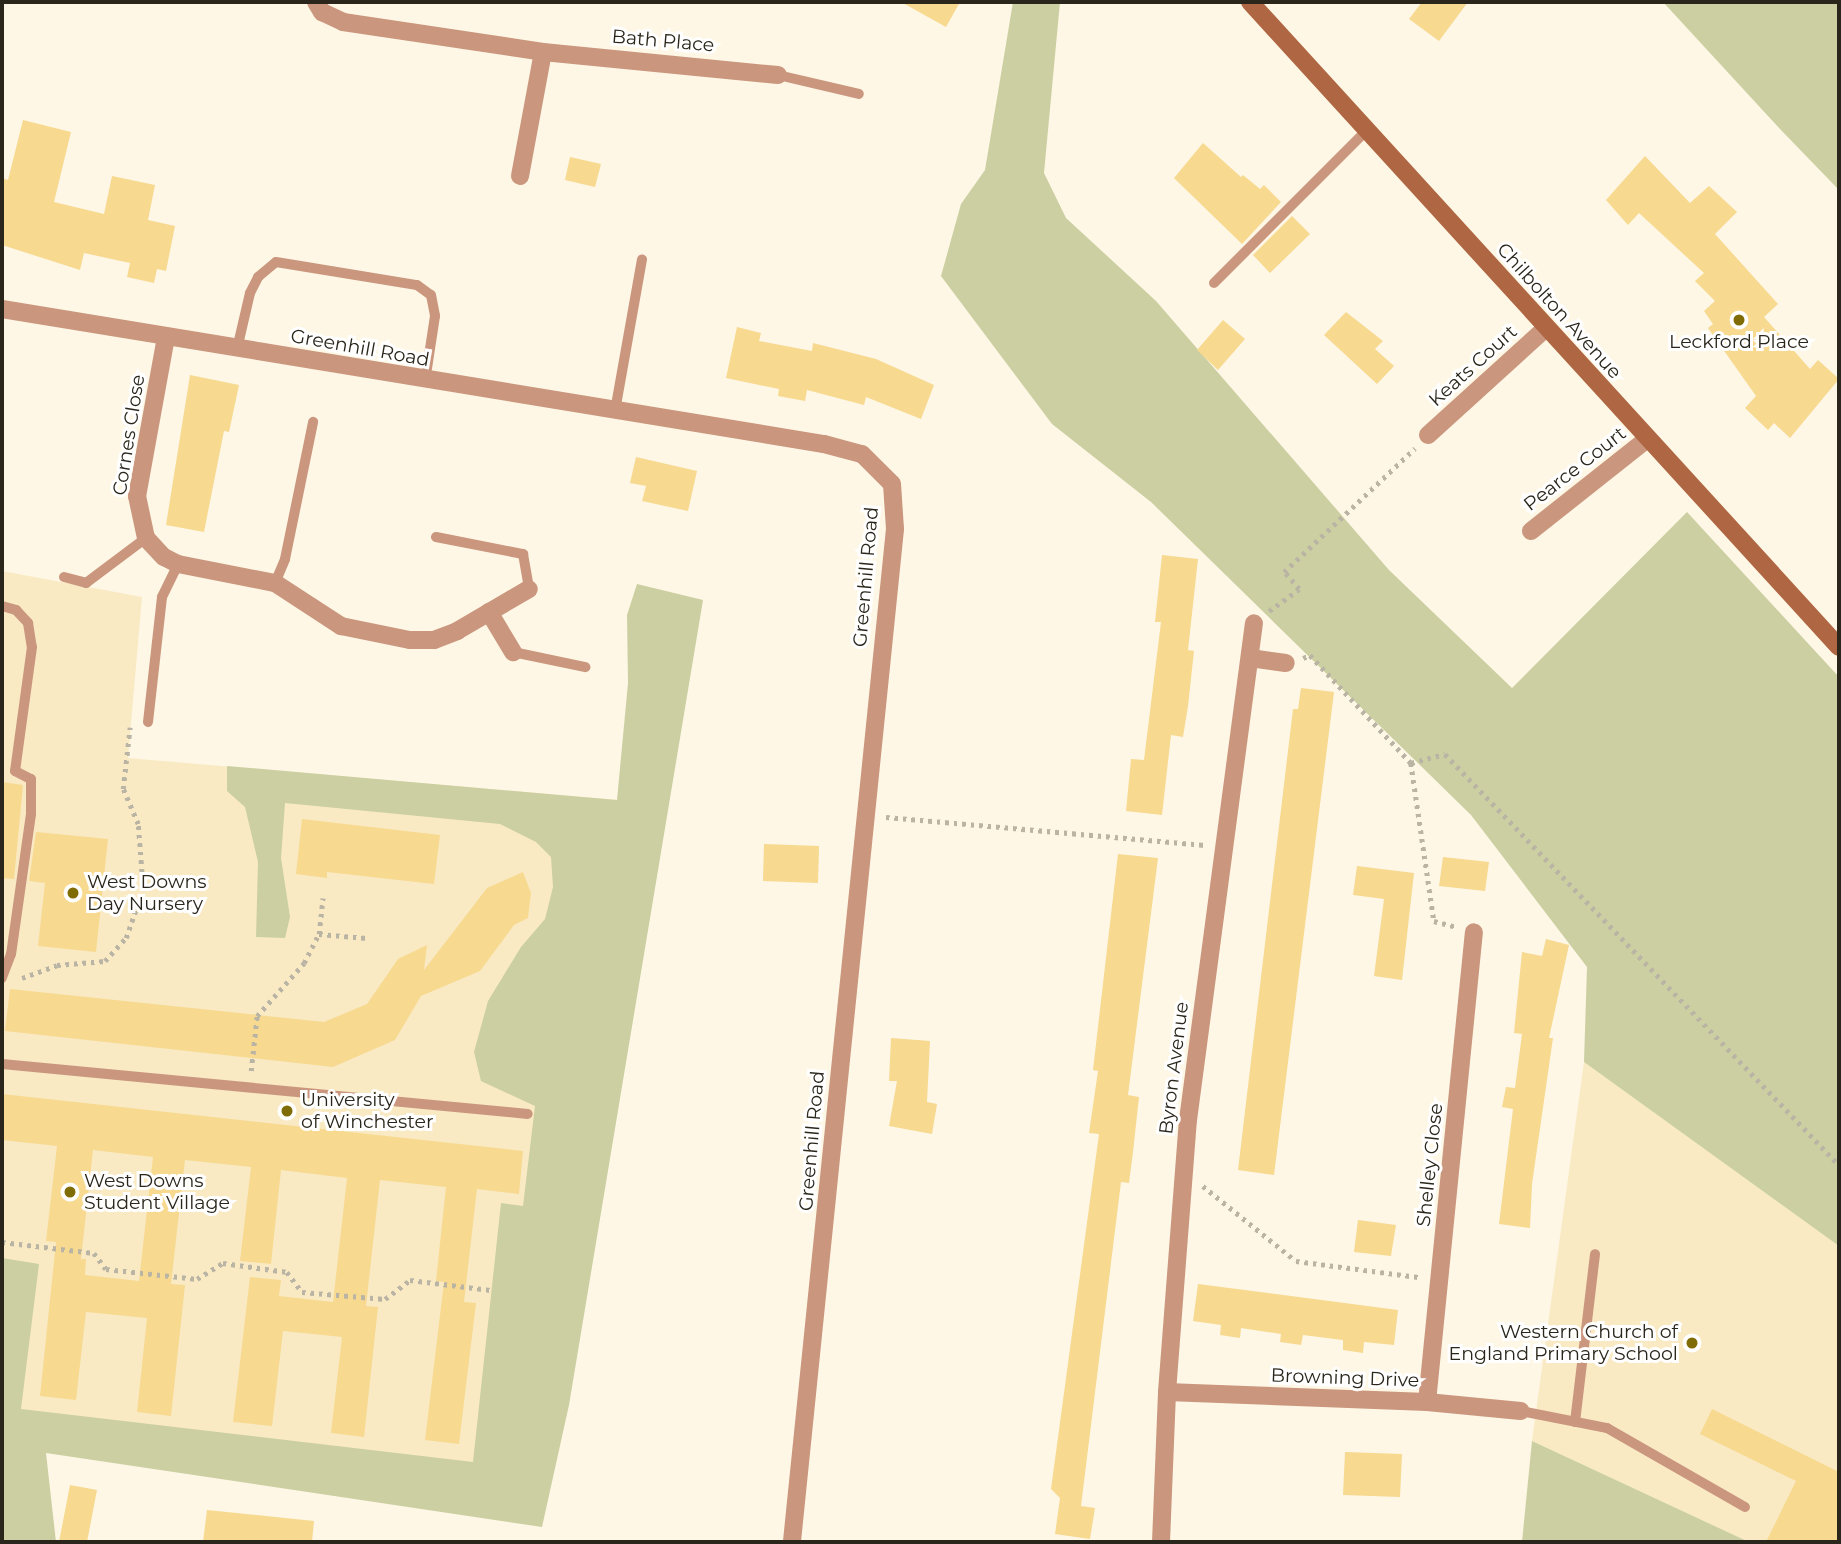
<!DOCTYPE html>
<html>
<head>
<meta charset="utf-8">
<style>
  body { margin:0 }
  #map { position:relative; width:1841px; height:1544px; overflow:hidden; background:#fef7e5; font-family:Montserrat,sans-serif }
  div>[style] { position:absolute }
  [style*='--x'] { left:calc(var(--x)*1px); top:calc(var(--y)*1px); width:calc(var(--w)*1px); rotate:calc(var(--a)*1deg) }
  .built>* { inset:0; background:#f9eac4 }
  .green>* { inset:0; background:#cbcfa1 }
  .building>* { inset:0; background:#f7d990 }
  .path>* { height:4.5px; margin-top:-2.25px; transform-origin:0; background:repeating-linear-gradient(90deg,#bab4a4 0 3.5px,transparent 0 8.5px) }
  .lane>* { height:10px; margin:-5px; padding:0 5px; transform-origin:5px; border-radius:5px; background:#ca967e }
  .street>* { height:18px; margin:-9px; padding:0 9px; transform-origin:9px; border-radius:9px; background:#ca967e }
  .secondary>* { height:18px; margin:-9px; padding:0 9px; transform-origin:9px; border-radius:9px; background:#af6642 }
  .dots>* { width:19px; height:19px; translate:-50% -50%; box-sizing:border-box; border:4px solid #fff; border-radius:50% }
  span { translate:-50% -50%; white-space:nowrap; text-align:center; line-height:1.15; -webkit-text-stroke:6px #fff; paint-order:stroke }
  .street-label { font-size:19px; color:#2a261b }
  .poi-label { font-size:19px; color:#2a261b }
  .left { translate:0 -50%; text-align:left }
  .right { translate:-100% -50%; text-align:right }
  .frame { position:absolute; inset:0; border:4px solid #2a261b; pointer-events:none }
</style>
</head>
<body>
<div id="map">
  <div class="built">
    <i style="clip-path:polygon(2px 571px,142px 597px,128px 758px,618px 800px,515px 1505px,2px 1422px)"></i>
    <i style="clip-path:polygon(1584px 1062px,1839px 1246px,1839px 1542px,1749px 1542px,1532px 1441px)"></i>
  </div>
  <div class="green">
    <i style="clip-path:polygon(1013px 2px,1060px 2px,1044px 173px,1066px 218px,1156px 301px,1389px 570px,1512px 688px,1687px 512px,1839px 677px,1839px 1246px,1584px 1062px,1587px 967px,1471px 815px,1151px 502px,1052px 424px,941px 276px,961px 204px,985px 170px)"></i>
    <i style="clip-path:polygon(1663px 2px,1839px 2px,1839px 190px,1780px 129px)"></i>
    <i style="clip-path:polygon(637px 584px,703px 600px,569px 1405px,542px 1527px,46px 1453px,56px 1542px,2px 1542px,2px 1258px,39px 1264px,21px 1409px,473px 1462px,501px 1203px,523px 1206px,535px 1106px,481px 1081px,474px 1052px,488px 1001px,521px 947px,545px 919px,553px 887px,551px 857px,536px 842px,500px 824px,285px 803px,281px 858px,290px 917px,285px 938px,256px 937px,258px 862px,245px 807px,227px 791px,227px 766px,617px 800px,628px 683px,627px 615px)"></i>
    <i style="clip-path:polygon(1532px 1441px,1749px 1542px,1522px 1542px)"></i>
  </div>
  <div class="building">
    <i style="clip-path:polygon(901px 2px,960px 2px,946px 27px)"></i>
    <i style="clip-path:polygon(1422px 2px,1468px 2px,1439px 41px,1409px 19px)"></i>
    <i style="clip-path:polygon(23px 120px,71px 132px,54px 202px,104px 214px,112px 176px,155px 185px,148px 220px,175px 226px,166px 271px,157px 269px,154px 283px,127px 277px,130px 263px,84px 253px,80px 270px,2px 245px,2px 178px,8px 180px)"></i>
    <i style="clip-path:polygon(1203px 143px,1241px 177px,1243px 175px,1260px 189px,1264px 185px,1281px 202px,1242px 244px,1174px 178px)"></i>
    <i style="clip-path:polygon(1645px 156px,1690px 203px,1709px 186px,1737px 212px,1715px 234px,1778px 304px,1764px 317px,1810px 369px,1818px 360px,1839px 379px,1790px 438px,1774px 423px,1768px 430px,1745px 408px,1756px 396px,1708px 328px,1713px 324px,1704px 311px,1715px 301px,1695px 281px,1704px 273px,1639px 213px,1628px 225px,1606px 200px)"></i>
    <i style="clip-path:polygon(570px 157px,601px 164px,595px 187px,565px 180px)"></i>
    <i style="clip-path:polygon(1292px 216px,1310px 234px,1270px 273px,1253px 255px)"></i>
    <i style="clip-path:polygon(1346px 312px,1383px 341px,1375px 349px,1394px 366px,1377px 384px,1324px 335px)"></i>
    <i style="clip-path:polygon(1223px 320px,1245px 339px,1218px 370px,1197px 350px)"></i>
    <i style="clip-path:polygon(737px 327px,761px 333px,759px 341px,812px 351px,813px 343px,876px 359px,934px 385px,921px 419px,866px 397px,864px 405px,807px 390px,805px 401px,778px 396px,779px 389px,726px 378px)"></i>
    <i style="clip-path:polygon(190px 375px,239px 385px,229px 432px,224px 431px,204px 532px,166px 525px)"></i>
    <i style="clip-path:polygon(636px 457px,697px 471px,688px 511px,642px 501px,646px 486px,630px 483px)"></i>
    <i style="clip-path:polygon(1162px 555px,1198px 559px,1188px 650px,1194px 651px,1188px 706px,1183px 737px,1171px 735px,1162px 815px,1126px 811px,1131px 759px,1144px 760px,1161px 622px,1155px 622px)"></i>
    <i style="clip-path:polygon(1301px 688px,1334px 692px,1274px 1175px,1238px 1170px,1293px 709px,1298px 709px)"></i>
    <i style="clip-path:polygon(2px 782px,23px 785px,14px 879px,2px 878px)"></i>
    <i style="clip-path:polygon(302px 819px,440px 835px,434px 884px,327px 872px,327px 878px,296px 874px)"></i>
    <i style="clip-path:polygon(36px 832px,108px 839px,96px 952px,38px 946px,45px 883px,29px 881px)"></i>
    <i style="clip-path:polygon(764px 844px,819px 846px,818px 883px,763px 881px)"></i>
    <i style="clip-path:polygon(1118px 854px,1158px 858px,1128px 1095px,1139px 1097px,1133px 1152px,1129px 1183px,1121px 1182px,1081px 1506px,1095px 1508px,1090px 1539px,1055px 1534px,1060px 1498px,1051px 1489px,1099px 1134px,1089px 1133px,1098px 1071px,1093px 1070px)"></i>
    <i style="clip-path:polygon(1443px 857px,1489px 862px,1485px 891px,1439px 886px)"></i>
    <i style="clip-path:polygon(1357px 866px,1414px 873px,1402px 980px,1374px 976px,1384px 899px,1353px 895px)"></i>
    <i style="clip-path:polygon(523px 872px,531px 893px,528px 918px,514px 925px,480px 971px,421px 996px,395px 1040px,333px 1067px,5px 1031px,10px 989px,324px 1022px,367px 1004px,398px 959px,427px 945px,424px 970px,487px 888px)"></i>
    <i style="clip-path:polygon(1546px 939px,1569px 945px,1549px 1038px,1553px 1038px,1532px 1184px,1530px 1228px,1499px 1224px,1513px 1109px,1502px 1107px,1506px 1087px,1515px 1088px,1522px 1034px,1514px 1033px,1522px 952px,1542px 956px)"></i>
    <i style="clip-path:polygon(891px 1038px,930px 1041px,927px 1102px,937px 1104px,932px 1134px,889px 1126px,897px 1081px,889px 1081px)"></i>
    <i style="clip-path:polygon(evenodd,2px 1094px,523px 1151px,519px 1194px,477px 1189px,464px 1302px,476px 1303px,459px 1444px,425px 1440px,444px 1282px,436px 1281px,446px 1187px,380px 1180px,366px 1306px,378px 1307px,364px 1437px,331px 1433px,342px 1337px,283px 1331px,272px 1426px,233px 1422px,250px 1277px,281px 1280px,279px 1296px,333px 1302px,347px 1178px,281px 1170px,271px 1264px,240px 1261px,251px 1167px,185px 1160px,171px 1284px,185px 1285px,171px 1416px,137px 1412px,147px 1318px,86px 1312px,76px 1400px,40px 1396px,56px 1242px,46px 1241px,57px 1146px,2px 1140px,2px 1094px,93px 1150px,153px 1157px,139px 1281px,85px 1275px,86px 1259px,81px 1259px,93px 1150px)"></i>
    <i style="clip-path:polygon(1358px 1220px,1396px 1225px,1391px 1256px,1354px 1252px)"></i>
    <i style="clip-path:polygon(1198px 1284px,1398px 1310px,1394px 1345px,1364px 1342px,1363px 1353px,1343px 1350px,1343px 1340px,1303px 1335px,1301px 1345px,1280px 1342px,1281px 1334px,1241px 1328px,1240px 1338px,1220px 1335px,1221px 1325px,1193px 1321px)"></i>
    <i style="clip-path:polygon(1712px 1409px,1839px 1472px,1839px 1542px,1766px 1542px,1796px 1481px,1700px 1434px)"></i>
    <i style="clip-path:polygon(1345px 1452px,1402px 1454px,1400px 1497px,1343px 1495px)"></i>
    <i style="clip-path:polygon(70px 1485px,97px 1490px,87px 1542px,59px 1542px)"></i>
    <i style="clip-path:polygon(207px 1510px,314px 1521px,312px 1542px,203px 1542px)"></i>
  </div>
  <div class="path">
    <i style="--x:1269;--y:611;--w:37;--a:-36"></i>
    <i style="--x:1299;--y:589;--w:23;--a:-131"></i>
    <i style="--x:1284;--y:572;--w:180;--a:-43.4"></i>
    <i style="--x:1303;--y:658;--w:8;--a:-23"></i>
    <i style="--x:1310;--y:655;--w:148;--a:46.9"></i>
    <i style="--x:1411;--y:763;--w:160;--a:81.7"></i>
    <i style="--x:1434;--y:921;--w:23;--a:15"></i>
    <i style="--x:1411;--y:763;--w:35;--a:-15"></i>
    <i style="--x:1445;--y:754;--w:569;--a:46.21"></i>
    <i style="--x:886;--y:817;--w:320;--a:5"></i>
    <i style="--x:319;--y:934;--w:48;--a:4.8"></i>
    <i style="--x:22;--y:978;--w:37;--a:-20"></i>
    <i style="--x:57;--y:965;--w:48;--a:-4.8"></i>
    <i style="--x:105;--y:961;--w:31;--a:-48"></i>
    <i style="--x:126;--y:938;--w:52;--a:-70.9"></i>
    <i style="--x:143;--y:889;--w:65;--a:-94.4"></i>
    <i style="--x:138;--y:824;--w:38;--a:-113"></i>
    <i style="--x:123;--y:789;--w:62;--a:-83.6"></i>
    <i style="--x:251;--y:1071;--w:55;--a:-83.8"></i>
    <i style="--x:257;--y:1016;--w:71;--a:-48.4"></i>
    <i style="--x:304;--y:963;--w:33;--a:-63"></i>
    <i style="--x:319;--y:934;--w:36;--a:-84"></i>
    <i style="--x:1203;--y:1186;--w:119;--a:38.9"></i>
    <i style="--x:1296;--y:1261;--w:123;--a:7.5"></i>
    <i style="--x:2;--y:1242;--w:93;--a:6.8"></i>
    <i style="--x:94;--y:1253;--w:20;--a:53"></i>
    <i style="--x:106;--y:1269;--w:92;--a:6.3"></i>
    <i style="--x:197;--y:1279;--w:31;--a:-32"></i>
    <i style="--x:223;--y:1263;--w:65;--a:8"></i>
    <i style="--x:287;--y:1272;--w:25;--a:53"></i>
    <i style="--x:302;--y:1292;--w:83;--a:4.8"></i>
    <i style="--x:385;--y:1299;--w:31;--a:-37"></i>
    <i style="--x:410;--y:1280;--w:81;--a:7.1"></i>
  </div>
  <div class="lane">
    <i style="--x:778;--y:75;--w:83;--a:13.2"></i>
    <i style="--x:1214;--y:283;--w:216;--a:-45"></i>
    <i style="--x:237;--y:349;--w:57;--a:-76.9"></i>
    <i style="--x:250;--y:293;--w:18;--a:-63"></i>
    <i style="--x:258;--y:277;--w:23;--a:-40"></i>
    <i style="--x:276;--y:262;--w:143;--a:9.3"></i>
    <i style="--x:417;--y:285;--w:17;--a:36"></i>
    <i style="--x:431;--y:295;--w:21;--a:79"></i>
    <i style="--x:435;--y:316;--w:66;--a:98.7"></i>
    <i style="--x:615;--y:411;--w:154;--a:-79.9"></i>
    <i style="--x:436;--y:537;--w:89;--a:11.1"></i>
    <i style="--x:523;--y:554;--w:36;--a:80"></i>
    <i style="--x:64;--y:577;--w:23;--a:15"></i>
    <i style="--x:86;--y:583;--w:75;--a:-36.9"></i>
    <i style="--x:275;--y:583;--w:26;--a:-67"></i>
    <i style="--x:285;--y:559;--w:140;--a:-78.4"></i>
    <i style="--x:2;--y:606;--w:15;--a:16"></i>
    <i style="--x:16;--y:610;--w:18;--a:47"></i>
    <i style="--x:28;--y:623;--w:24;--a:81"></i>
    <i style="--x:32;--y:647;--w:125;--a:97.8"></i>
    <i style="--x:15;--y:771;--w:18;--a:27"></i>
    <i style="--x:31;--y:779;--w:35;--a:90"></i>
    <i style="--x:31;--y:814;--w:141;--a:98.1"></i>
    <i style="--x:11;--y:954;--w:26;--a:111"></i>
    <i style="--x:513;--y:652;--w:74;--a:11.8"></i>
    <i style="--x:148;--y:722;--w:126;--a:-83.6"></i>
    <i style="--x:162;--y:597;--w:37;--a:-64"></i>
    <i style="--x:2;--y:1064;--w:528;--a:5.43"></i>
    <i style="--x:1521;--y:1411;--w:88;--a:11.2"></i>
    <i style="--x:1607;--y:1428;--w:159;--a:29.8"></i>
    <i style="--x:1575;--y:1422;--w:169;--a:-83.2"></i>
  </div>
  <div class="street">
    <i style="--x:316;--y:2;--w:12;--a:59"></i>
    <i style="--x:322;--y:12;--w:23;--a:25"></i>
    <i style="--x:343;--y:22;--w:202;--a:8.5"></i>
    <i style="--x:543;--y:52;--w:236;--a:5.6"></i>
    <i style="--x:520;--y:176;--w:126;--a:-79.5"></i>
    <i style="--x:2;--y:309;--w:833;--a:9.33"></i>
    <i style="--x:824;--y:444;--w:39;--a:15"></i>
    <i style="--x:862;--y:454;--w:42;--a:45"></i>
    <i style="--x:892;--y:484;--w:45;--a:86.2"></i>
    <i style="--x:895;--y:529;--w:1018;--a:95.81"></i>
    <i style="--x:166;--y:337;--w:162;--a:100.3"></i>
    <i style="--x:137;--y:496;--w:43;--a:77.9"></i>
    <i style="--x:146;--y:538;--w:26;--a:47"></i>
    <i style="--x:164;--y:557;--w:16;--a:27"></i>
    <i style="--x:178;--y:564;--w:99;--a:11.1"></i>
    <i style="--x:275;--y:583;--w:79;--a:33.1"></i>
    <i style="--x:341;--y:626;--w:70;--a:11.5"></i>
    <i style="--x:410;--y:640;--w:24;--a:0"></i>
    <i style="--x:434;--y:640;--w:25;--a:-21"></i>
    <i style="--x:457;--y:631;--w:83;--a:-30.3"></i>
    <i style="--x:1428;--y:435;--w:159;--a:-42.2"></i>
    <i style="--x:1531;--y:531;--w:147;--a:-38.4"></i>
    <i style="--x:489;--y:612;--w:47;--a:59"></i>
    <i style="--x:1250;--y:658;--w:36;--a:8"></i>
    <i style="--x:1167;--y:1392;--w:260;--a:2.2"></i>
    <i style="--x:1427;--y:1402;--w:94;--a:5.5"></i>
    <i style="--x:1427;--y:1402;--w:472;--a:-84.3"></i>
    <i style="--x:1161;--y:1542;--w:150;--a:-87.7"></i>
    <i style="--x:1167;--y:1392;--w:273;--a:-85.6"></i>
    <i style="--x:1188;--y:1120;--w:501;--a:-82.44"></i>
  </div>
  <div class="secondary">
    <i style="--x:1250;--y:2;--w:873;--a:47.6"></i>
  </div>
  <div class="dots">
    <i style="left:1739px;top:320px;background:#7f6c05"></i>
    <i style="left:73px;top:893px;background:#7f6c05"></i>
    <i style="left:287px;top:1111px;background:#7f6c05"></i>
    <i style="left:70px;top:1192px;background:#7f6c05"></i>
    <i style="left:1692px;top:1343px;background:#7f6c05"></i>
  </div>
  <div class="street-label">
    <span style="left:663px;top:41px;rotate:5deg">Bath Place</span>
    <span style="left:1559px;top:311px;rotate:48deg">Chilbolton Avenue</span>
    <span style="left:360px;top:348px;rotate:10deg">Greenhill Road</span>
    <span style="left:1473px;top:366px;rotate:-42deg">Keats Court</span>
    <span style="left:129px;top:435px;rotate:-81deg">Cornes Close</span>
    <span style="left:1575px;top:469px;rotate:-38deg">Pearce Court</span>
    <span style="left:866px;top:577px;rotate:-85deg">Greenhill Road</span>
    <span style="left:1174px;top:1068px;rotate:-83deg">Byron Avenue</span>
    <span style="left:812px;top:1141px;rotate:-85deg">Greenhill Road</span>
    <span style="left:1430px;top:1165px;rotate:-84deg">Shelley Close</span>
    <span style="left:1345px;top:1378px;rotate:2deg">Browning Drive</span>
  </div>
  <div class="poi-label">
    <span style="left:1739px;top:342px">Leckford Place</span>
    <span class="left" style="left:87px;top:893px">West Downs<br>Day Nursery</span>
    <span class="left" style="left:301px;top:1111px">University<br>of Winchester</span>
    <span class="left" style="left:84px;top:1192px">West Downs<br>Student Village</span>
    <span class="right" style="left:1678px;top:1343px">Western Church of<br>England Primary School</span>
  </div>
  <div class="frame"></div>
</div>
</body>
</html>
